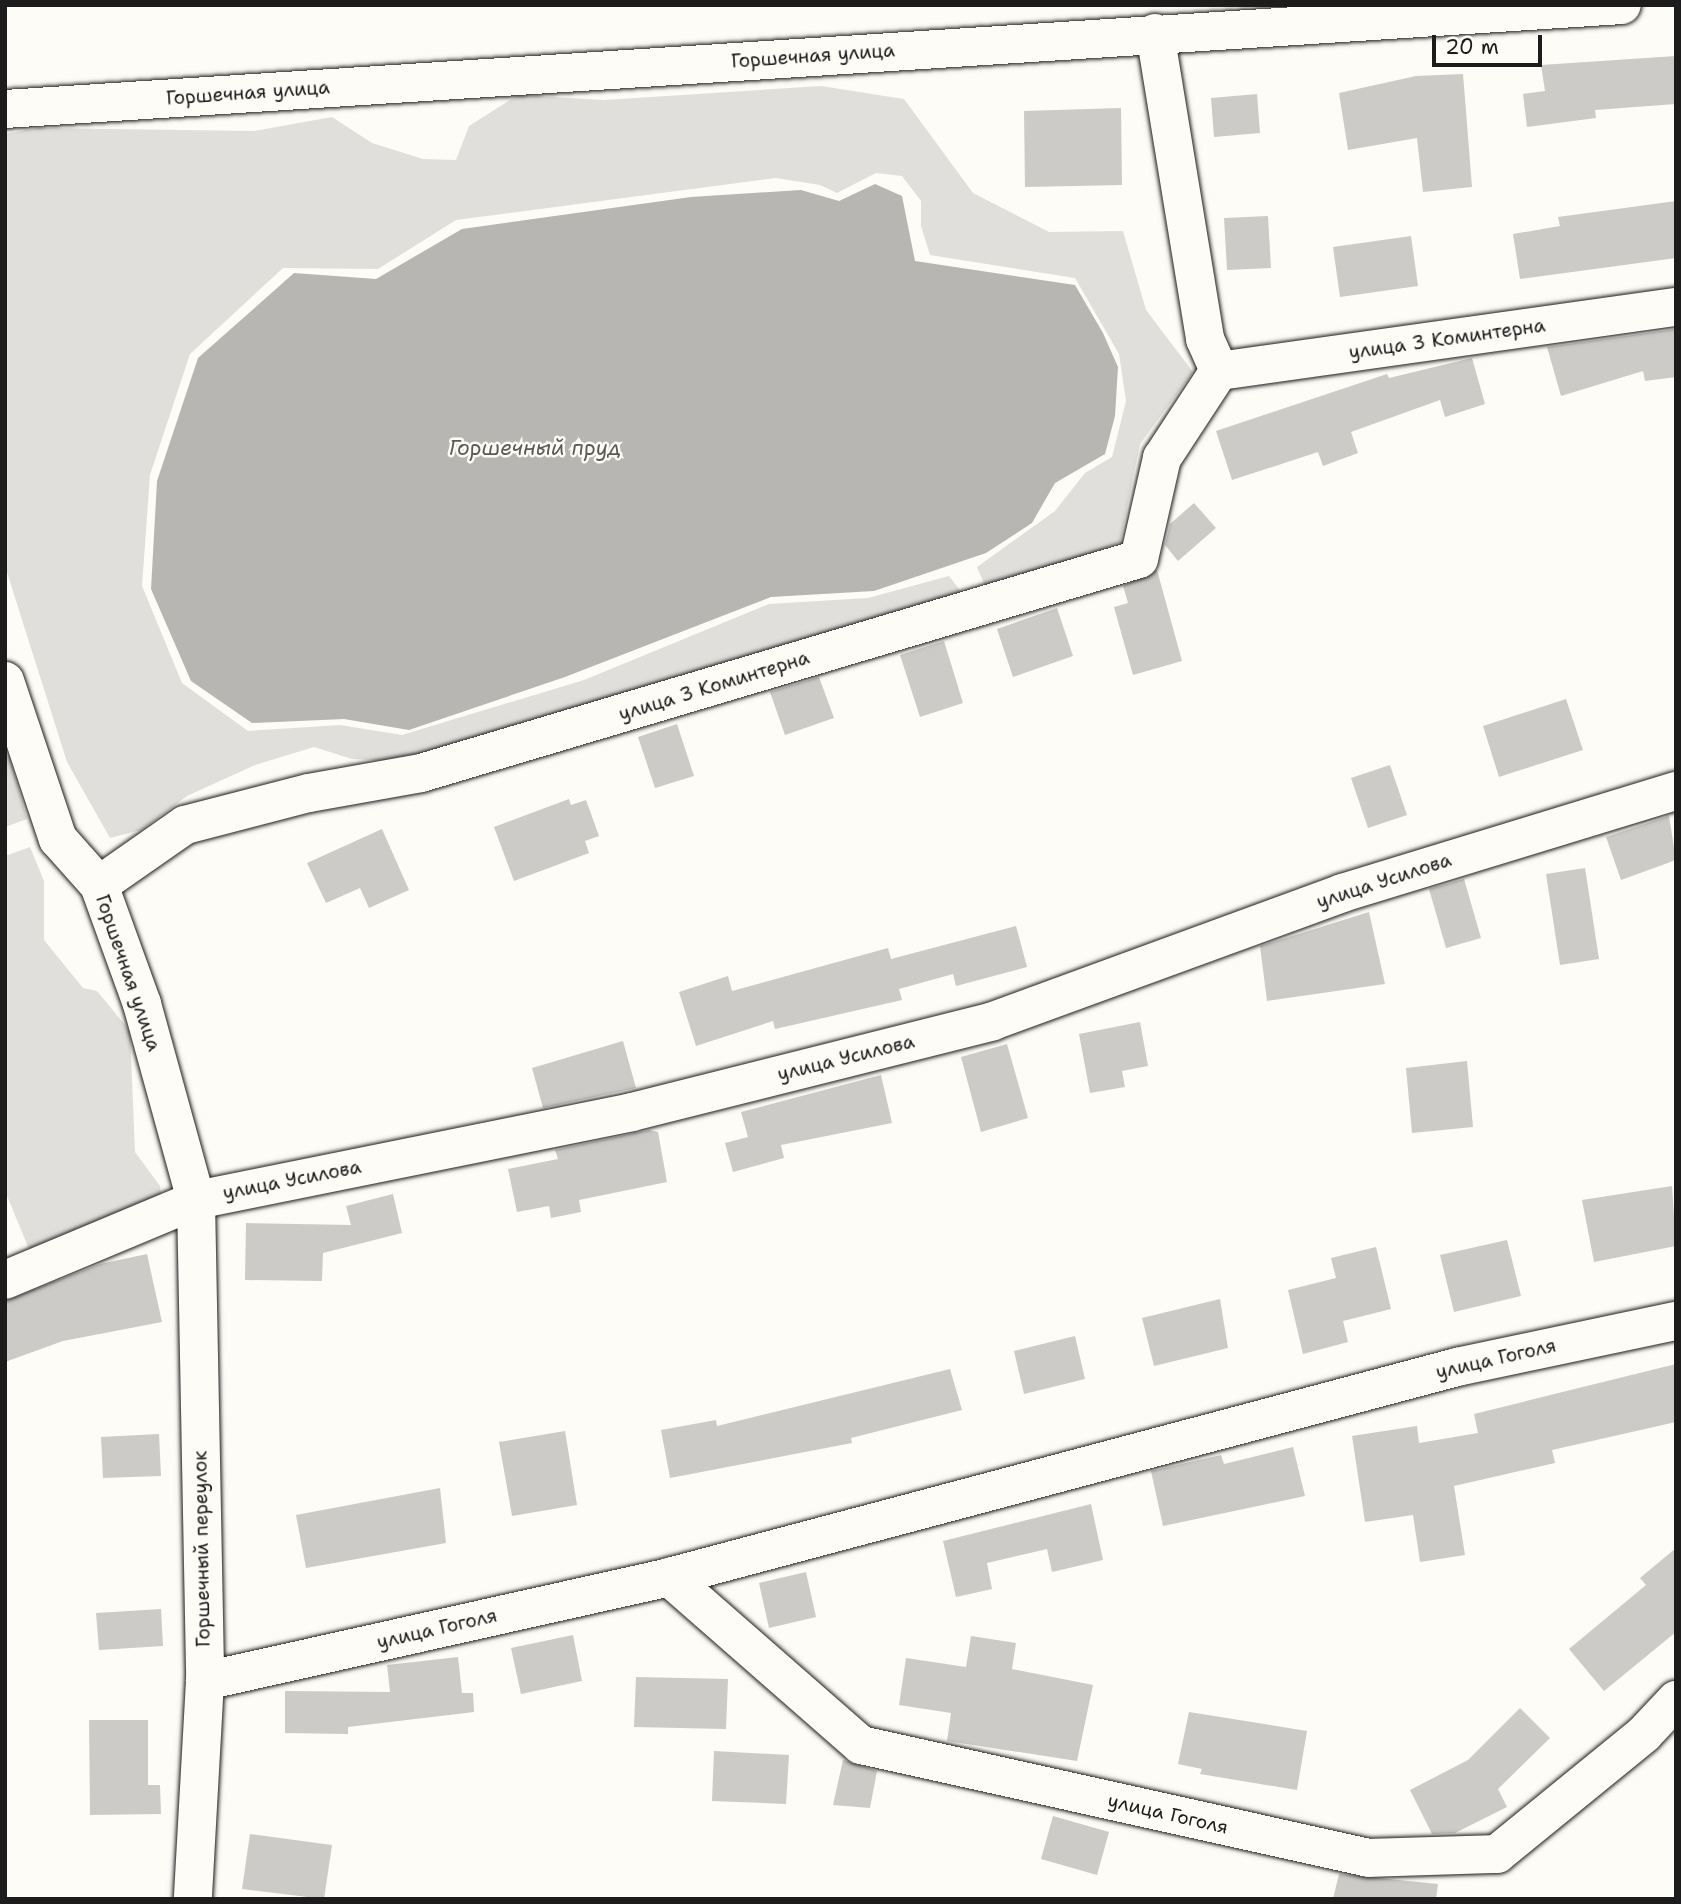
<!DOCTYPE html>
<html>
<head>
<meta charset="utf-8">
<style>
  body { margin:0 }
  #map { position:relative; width:1681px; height:1904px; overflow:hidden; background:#fdfcf7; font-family:"Shantell Sans",sans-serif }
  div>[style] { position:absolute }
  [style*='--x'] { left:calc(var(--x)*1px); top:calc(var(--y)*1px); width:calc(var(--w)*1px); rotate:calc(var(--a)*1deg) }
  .green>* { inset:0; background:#e0dfdb }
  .water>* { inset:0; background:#b7b6b2 }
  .building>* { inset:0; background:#cccbc8 }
  .roads { filter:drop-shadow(0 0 2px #1c1c1c) drop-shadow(0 0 2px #1c1c1c) }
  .minor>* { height:38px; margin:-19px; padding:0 19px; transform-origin:19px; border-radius:19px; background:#fdfcf7 }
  span { translate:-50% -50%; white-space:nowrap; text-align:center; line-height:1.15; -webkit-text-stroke:5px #fdfcf7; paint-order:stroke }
  .street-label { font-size:19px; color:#1c1c1c }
  .water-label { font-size:21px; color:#5a5a58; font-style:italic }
  .frame { position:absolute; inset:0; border:7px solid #1c1c1c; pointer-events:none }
  .scale { position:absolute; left:1432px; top:35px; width:110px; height:32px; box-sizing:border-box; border:4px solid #1c1c1c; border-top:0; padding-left:9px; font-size:21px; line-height:24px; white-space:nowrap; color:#1c1c1c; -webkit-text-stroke:5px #fdfcf7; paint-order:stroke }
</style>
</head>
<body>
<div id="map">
  <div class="green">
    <i style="clip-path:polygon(821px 86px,904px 99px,973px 193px,1049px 232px,1123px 231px,1146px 310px,1193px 372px,1140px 444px,1120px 542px,1053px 570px,985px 586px,977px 567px,1055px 511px,1085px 473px,1112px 457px,1126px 401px,1119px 354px,1075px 278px,930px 255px,921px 226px,921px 201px,902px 176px,876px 173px,837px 193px,820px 185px,776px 178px,456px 220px,378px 269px,283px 268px,190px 354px,150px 475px,142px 586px,182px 683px,248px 731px,340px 725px,402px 735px,584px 680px,769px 604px,868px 598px,949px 576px,966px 598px,398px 761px,352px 759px,314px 747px,255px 765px,187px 796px,141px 830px,110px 838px,67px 762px,5px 566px,5px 134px,38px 128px,254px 131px,332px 117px,372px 143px,423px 159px,456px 160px,469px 126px,518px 95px,604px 100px)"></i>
    <i style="clip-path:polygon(9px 755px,27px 819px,5px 827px,5px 760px)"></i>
    <i style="clip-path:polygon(30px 847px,44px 881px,44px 940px,83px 988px,97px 991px,130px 1031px,135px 1152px,160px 1186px,163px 1211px,31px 1254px,5px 1191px,5px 856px)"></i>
  </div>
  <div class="water">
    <i style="clip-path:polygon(875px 184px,902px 196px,915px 261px,1075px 285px,1103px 333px,1118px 367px,1115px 416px,1105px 454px,1055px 483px,1032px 523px,986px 553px,874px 591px,771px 597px,565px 677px,409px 730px,344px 719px,252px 723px,191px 681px,151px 589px,157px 481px,198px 358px,294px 273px,376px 279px,462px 229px,691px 197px,801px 190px,839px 201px)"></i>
  </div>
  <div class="building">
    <i style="clip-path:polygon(1676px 56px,1676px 104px,1595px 110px,1596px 118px,1527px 127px,1523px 94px,1545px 91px,1541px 65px)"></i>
    <i style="clip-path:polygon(1463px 74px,1472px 187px,1423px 192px,1417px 138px,1348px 150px,1339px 93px,1416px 76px)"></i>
    <i style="clip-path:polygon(1257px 94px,1260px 133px,1214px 137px,1211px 98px)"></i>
    <i style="clip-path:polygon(1121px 108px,1122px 185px,1025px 187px,1024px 111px)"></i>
    <i style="clip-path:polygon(1676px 201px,1676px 258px,1520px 279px,1513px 234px,1560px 226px,1558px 217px)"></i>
    <i style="clip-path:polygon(1268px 216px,1271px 268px,1227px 270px,1224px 218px)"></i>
    <i style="clip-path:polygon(1411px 236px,1418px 286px,1340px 297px,1333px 247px)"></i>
    <i style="clip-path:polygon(1676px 329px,1676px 377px,1645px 381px,1643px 371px,1561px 396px,1547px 347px)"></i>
    <i style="clip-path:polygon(1472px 358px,1485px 404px,1445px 417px,1440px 400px,1351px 432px,1358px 453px,1323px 466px,1318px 452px,1232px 480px,1216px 431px,1387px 374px,1389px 378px)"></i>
    <i style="clip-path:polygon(1194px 503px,1216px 528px,1178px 561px,1165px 545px,1170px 524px)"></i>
    <i style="clip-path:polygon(1157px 570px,1182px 661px,1133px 675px,1114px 607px,1128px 603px,1123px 586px)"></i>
    <i style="clip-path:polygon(1057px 608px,1073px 656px,1013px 677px,997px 629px)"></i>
    <i style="clip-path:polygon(944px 641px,963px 703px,920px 717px,900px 655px)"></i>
    <i style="clip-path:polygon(819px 677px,834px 718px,785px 735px,770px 692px)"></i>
    <i style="clip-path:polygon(1566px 699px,1583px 750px,1499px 777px,1483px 726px)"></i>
    <i style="clip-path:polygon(677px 724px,694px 776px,655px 788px,638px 737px)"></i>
    <i style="clip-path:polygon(1390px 765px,1407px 815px,1368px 828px,1351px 778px)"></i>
    <i style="clip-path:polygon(569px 799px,571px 805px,586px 800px,599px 836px,585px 841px,589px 853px,514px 881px,494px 827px)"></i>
    <i style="clip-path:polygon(1669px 816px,1676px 860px,1621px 880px,1606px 837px)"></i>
    <i style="clip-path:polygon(382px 829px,409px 890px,369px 908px,360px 888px,326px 903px,307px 863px)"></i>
    <i style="clip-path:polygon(1585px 868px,1599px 959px,1560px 965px,1546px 874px)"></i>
    <i style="clip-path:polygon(1464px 879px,1481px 938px,1446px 948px,1429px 889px)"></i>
    <i style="clip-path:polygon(1369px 912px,1385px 984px,1267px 1001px,1260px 946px)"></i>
    <i style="clip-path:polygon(1016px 926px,1027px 967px,956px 986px,953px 974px,899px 989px,902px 1000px,775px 1029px,773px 1021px,696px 1046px,679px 992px,728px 976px,732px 991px,888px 948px,891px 959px)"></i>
    <i style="clip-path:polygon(1140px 1022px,1148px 1066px,1122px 1071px,1125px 1087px,1090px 1093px,1079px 1034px)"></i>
    <i style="clip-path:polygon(623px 1041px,636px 1088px,543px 1108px,532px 1068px)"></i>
    <i style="clip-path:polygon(1007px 1044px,1028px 1118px,981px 1132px,961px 1057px)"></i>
    <i style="clip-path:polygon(1467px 1061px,1473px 1127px,1412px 1133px,1406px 1068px)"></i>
    <i style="clip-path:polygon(881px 1075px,892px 1123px,781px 1145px,784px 1158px,733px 1172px,725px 1143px,748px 1137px,741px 1112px)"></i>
    <i style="clip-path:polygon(649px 1130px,658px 1132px,667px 1182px,579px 1200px,581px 1212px,551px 1218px,549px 1206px,517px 1212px,508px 1169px,558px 1159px,555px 1150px)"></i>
    <i style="clip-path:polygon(1672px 1186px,1676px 1246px,1594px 1262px,1582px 1200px)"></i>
    <i style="clip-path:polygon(393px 1194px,402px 1233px,323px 1253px,322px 1281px,245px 1280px,246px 1223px,351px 1225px,346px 1206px)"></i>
    <i style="clip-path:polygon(1507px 1240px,1521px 1296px,1454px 1312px,1440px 1255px)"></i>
    <i style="clip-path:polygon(1376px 1247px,1391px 1309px,1343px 1321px,1348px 1342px,1303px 1354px,1288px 1290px,1336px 1278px,1331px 1258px)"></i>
    <i style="clip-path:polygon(147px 1254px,162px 1322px,63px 1341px,5px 1362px,5px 1301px,100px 1264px)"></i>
    <i style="clip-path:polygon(1220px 1299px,1228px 1348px,1154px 1366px,1142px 1318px)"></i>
    <i style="clip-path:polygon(1075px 1336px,1085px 1379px,1024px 1394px,1014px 1351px)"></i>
    <i style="clip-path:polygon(1676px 1364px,1676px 1422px,1552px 1450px,1555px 1463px,1454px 1486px,1465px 1555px,1420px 1562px,1413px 1515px,1365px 1522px,1352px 1436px,1417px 1426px,1419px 1443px,1478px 1433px,1474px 1414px)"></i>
    <i style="clip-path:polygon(950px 1369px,962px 1410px,851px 1438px,852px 1443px,670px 1478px,661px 1430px,716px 1420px,717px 1426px)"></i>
    <i style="clip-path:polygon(565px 1431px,577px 1505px,512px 1516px,499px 1442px)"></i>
    <i style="clip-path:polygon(159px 1434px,161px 1476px,103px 1478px,101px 1437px)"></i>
    <i style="clip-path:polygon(1293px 1447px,1305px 1496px,1163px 1526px,1151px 1471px,1221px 1455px,1224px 1464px)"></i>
    <i style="clip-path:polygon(440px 1488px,446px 1543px,306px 1568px,296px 1515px)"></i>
    <i style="clip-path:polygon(1091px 1504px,1103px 1560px,1052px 1572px,1047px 1549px,987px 1563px,992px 1589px,956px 1597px,943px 1541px)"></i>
    <i style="clip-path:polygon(1676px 1548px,1676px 1632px,1604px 1691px,1569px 1649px,1646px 1585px,1640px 1578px)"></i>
    <i style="clip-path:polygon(806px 1572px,816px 1617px,769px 1628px,759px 1583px)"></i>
    <i style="clip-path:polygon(161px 1609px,163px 1646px,99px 1650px,96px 1613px)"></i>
    <i style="clip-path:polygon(573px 1635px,582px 1681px,521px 1694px,511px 1648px)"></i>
    <i style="clip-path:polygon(971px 1636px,1016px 1643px,1012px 1669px,1093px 1685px,1077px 1761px,947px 1741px,951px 1713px,899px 1705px,906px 1658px,966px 1667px)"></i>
    <i style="clip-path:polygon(458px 1657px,462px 1693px,473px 1693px,474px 1712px,348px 1727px,348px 1734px,285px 1733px,285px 1691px,390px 1692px,387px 1665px)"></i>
    <i style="clip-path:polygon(636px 1677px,728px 1679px,726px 1729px,634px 1727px)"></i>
    <i style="clip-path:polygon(1520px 1708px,1550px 1738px,1498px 1789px,1507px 1807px,1455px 1833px,1432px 1834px,1410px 1790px,1468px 1760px)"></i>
    <i style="clip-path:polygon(1189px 1712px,1307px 1731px,1297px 1790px,1200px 1774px,1202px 1769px,1178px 1764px)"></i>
    <i style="clip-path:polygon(89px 1720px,148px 1720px,148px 1785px,160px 1785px,161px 1814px,90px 1815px)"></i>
    <i style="clip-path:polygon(714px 1751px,789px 1755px,786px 1804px,712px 1801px)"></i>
    <i style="clip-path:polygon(843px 1760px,877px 1771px,870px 1808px,833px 1805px)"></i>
    <i style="clip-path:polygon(1053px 1816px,1109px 1832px,1097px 1875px,1041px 1859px)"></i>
    <i style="clip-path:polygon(250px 1834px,332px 1845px,324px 1899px,242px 1889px)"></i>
    <i style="clip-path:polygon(1339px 1874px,1438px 1884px,1436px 1899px,1333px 1899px)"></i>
  </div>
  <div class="roads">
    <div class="minor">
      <i style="--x:1155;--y:33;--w:310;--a:80.7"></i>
      <i style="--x:1205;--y:339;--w:35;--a:66"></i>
      <i style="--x:1219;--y:371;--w:461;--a:-8"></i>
      <i style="--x:5;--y:109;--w:1620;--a:-3.68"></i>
      <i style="--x:5;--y:681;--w:167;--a:71.5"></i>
      <i style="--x:58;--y:839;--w:62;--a:48.3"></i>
      <i style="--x:99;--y:885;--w:127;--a:70.1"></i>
      <i style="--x:142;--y:1004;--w:203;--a:74.6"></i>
      <i style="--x:196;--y:1200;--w:481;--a:88.9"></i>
      <i style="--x:205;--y:1681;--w:218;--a:93.2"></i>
      <i style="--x:99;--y:885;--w:105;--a:-34.9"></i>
      <i style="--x:185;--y:825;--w:128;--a:-14.5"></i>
      <i style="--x:309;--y:793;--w:114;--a:-10.1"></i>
      <i style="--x:421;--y:773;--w:749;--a:-16.6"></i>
      <i style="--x:1139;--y:559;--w:104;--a:-77.2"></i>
      <i style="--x:1162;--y:458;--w:104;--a:-56.8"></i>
      <i style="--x:5;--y:1280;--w:207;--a:-22.7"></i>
      <i style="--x:196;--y:1200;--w:445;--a:-11.4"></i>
      <i style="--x:632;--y:1112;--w:372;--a:-14.1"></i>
      <i style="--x:993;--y:1021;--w:372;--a:-20.1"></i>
      <i style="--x:1342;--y:893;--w:349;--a:-17"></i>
      <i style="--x:669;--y:1577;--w:255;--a:41.2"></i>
      <i style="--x:861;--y:1745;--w:520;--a:12.54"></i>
      <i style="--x:1369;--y:1858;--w:128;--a:-1.8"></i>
      <i style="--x:1497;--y:1854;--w:190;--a:-39.2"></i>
      <i style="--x:1644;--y:1734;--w:47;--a:-46.7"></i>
      <i style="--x:205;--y:1681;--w:476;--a:-12.6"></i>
      <i style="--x:669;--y:1577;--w:816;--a:-14.92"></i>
      <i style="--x:1457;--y:1367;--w:224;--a:-11.9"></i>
    </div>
  </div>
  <div class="street-label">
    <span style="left:813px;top:56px;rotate:-4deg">Горшечная улица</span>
    <span style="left:248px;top:93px;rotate:-4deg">Горшечная улица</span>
    <span style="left:1447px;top:339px;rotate:-8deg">улица 3 Коминтерна</span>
    <span style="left:714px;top:686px;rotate:-17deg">улица 3 Коминтерна</span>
    <span style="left:1384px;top:881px;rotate:-18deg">улица Усилова</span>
    <span style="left:128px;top:973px;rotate:71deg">Горшечная улица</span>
    <span style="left:846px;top:1058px;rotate:-14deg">улица Усилова</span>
    <span style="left:292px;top:1180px;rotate:-11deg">улица Усилова</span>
    <span style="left:1496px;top:1359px;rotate:-13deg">улица Гоголя</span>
    <span style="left:202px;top:1549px;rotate:-91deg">Горшечный переулок</span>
    <span style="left:437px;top:1629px;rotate:-13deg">улица Гоголя</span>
    <span style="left:1168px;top:1814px;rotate:13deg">улица Гоголя</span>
  </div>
  <div class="water-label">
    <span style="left:535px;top:448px">Горшечный пруд</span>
  </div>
  <div class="frame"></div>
  <div class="scale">20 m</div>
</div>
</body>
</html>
